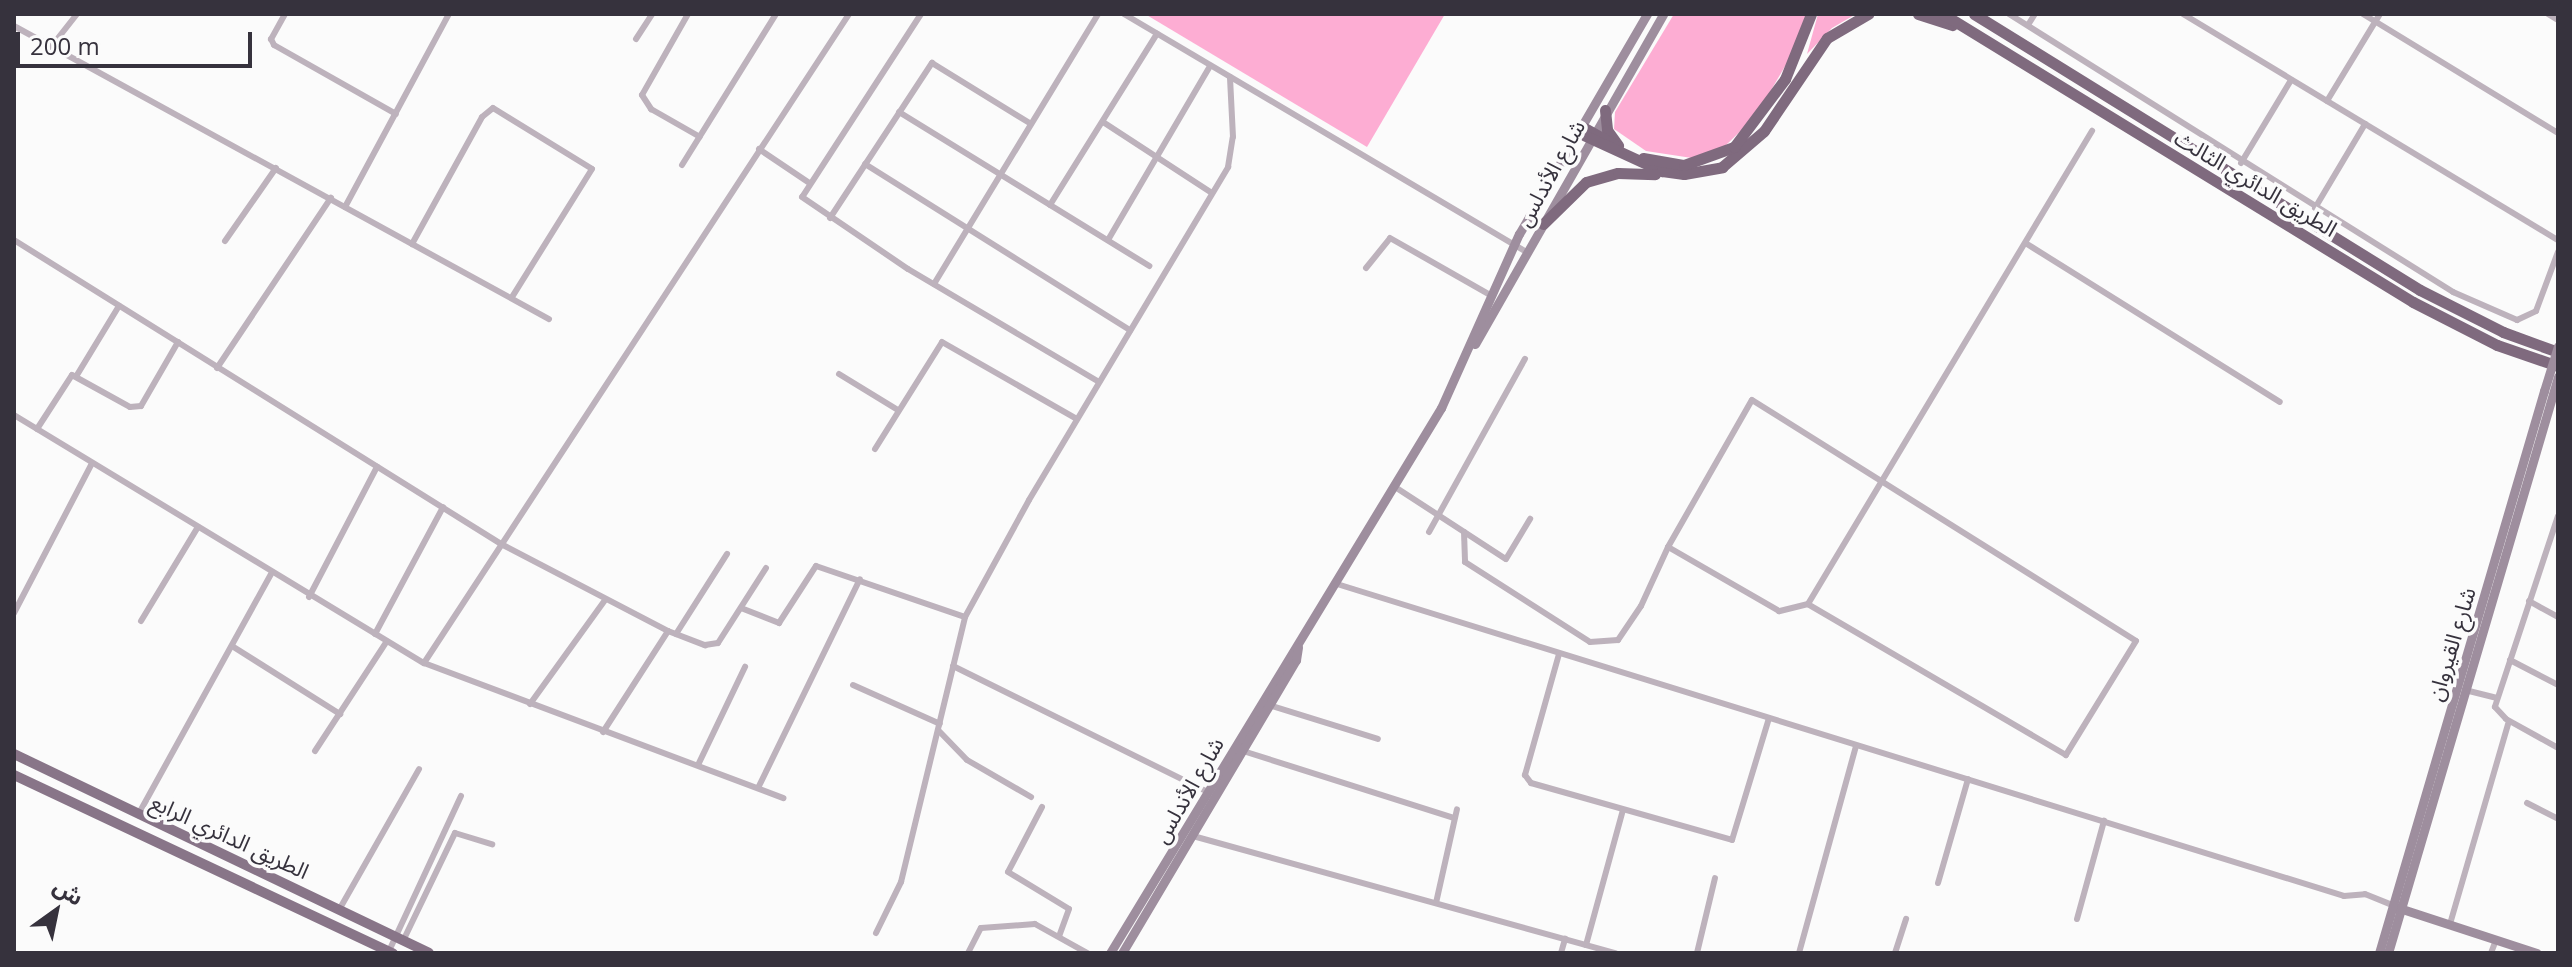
<!DOCTYPE html>
<html>
<head>
<meta charset="utf-8">
<style>
  body { margin:0 }
  #map { position:relative; width:2572px; height:967px; overflow:hidden; background:#fbfbfb; font-family:"Open Sans","Noto Sans Arabic",sans-serif }
  div>[style] { position:absolute }
  [style*='--x'] { left:calc(var(--x)*1px); top:calc(var(--y)*1px); width:calc(var(--w)*1px); rotate:calc(var(--a)*1deg) }
  .green>* { inset:0; background:#fdadd3 }
  .minor>* { height:6px; margin:-3px; padding:0 3px; transform-origin:3px; border-radius:3px; background:#bdb2bc }
  .secondary>* { height:9px; margin:-4.5px; padding:0 4.5px; transform-origin:4.5px; border-radius:4.5px; background:#9e8e9e }
  .primary>* { height:10px; margin:-5px; padding:0 5px; transform-origin:5px; border-radius:5px; background:#887588 }
  .trunk>* { height:11px; margin:-5.5px; padding:0 5.5px; transform-origin:5.5px; border-radius:5.5px; background:#7f6a7e }
  .secondary-bridge>* { height:9px; margin:-4.5px; padding:0 4.5px; transform-origin:4.5px; border-radius:4.5px; background:#9e8e9e }
  span { translate:-50% -50%; white-space:nowrap; text-align:center; line-height:1.15; -webkit-text-stroke:7px #fbfbfb; paint-order:stroke }
  .street-label { font-size:22px; color:#36323d }
  .frame { position:absolute; inset:0; border:16px solid #36323d; pointer-events:none }
  .north { position:absolute; left:16px; top:871px; width:80px; height:80px; -webkit-text-stroke:6px #fbfbfb; paint-order:stroke; rotate:33deg; font-size:22px; font-weight:700; line-height:32px; text-align:center; color:#36323d }
  .north::after { content:''; display:block; margin:auto; width:28px; height:36px; background:#36323d; clip-path:polygon(50% 0,100% 100%,50% 72%,0 100%) }
  .scale { position:absolute; left:16px; top:32px; width:236px; height:36px; box-sizing:border-box; border:4px solid #36323d; border-top:0; padding-left:10px; font-size:24px; line-height:28px; white-space:nowrap; color:#36323d; -webkit-text-stroke:6px #fbfbfb; paint-order:stroke }
</style>
</head>
<body>
<div id="map">
  <div class="green">
    <i style="clip-path:polygon(1145px 14px,1445px 14px,1367px 147px)"></i>
    <i style="clip-path:polygon(1674px 14px,1806px 14px,1791px 56px,1756px 116px,1724px 147px,1692px 158px,1646px 151px,1614px 129px,1615px 112px)"></i>
    <i style="clip-path:polygon(1818px 14px,1856px 14px,1832px 28px,1807px 54px)"></i>
  </div>
  <div class="minor">
    <i style="--x:285;--y:14;--w:29;--a:119"></i>
    <i style="--x:271;--y:39;--w:7;--a:63"></i>
    <i style="--x:274;--y:45;--w:140;--a:29.5"></i>
    <i style="--x:688;--y:14;--w:93;--a:119.6"></i>
    <i style="--x:642;--y:95;--w:17;--a:57"></i>
    <i style="--x:651;--y:109;--w:56;--a:29.7"></i>
    <i style="--x:921;--y:14;--w:218;--a:123"></i>
    <i style="--x:802;--y:197;--w:128;--a:34.2"></i>
    <i style="--x:908;--y:269;--w:222;--a:30.6"></i>
    <i style="--x:1124;--y:14;--w:468;--a:30.6"></i>
    <i style="--x:2009;--y:14;--w:524;--a:32.05"></i>
    <i style="--x:2453;--y:292;--w:70;--a:23.6"></i>
    <i style="--x:2517;--y:320;--w:21;--a:-25"></i>
    <i style="--x:2536;--y:311;--w:63;--a:-69.6"></i>
    <i style="--x:2183;--y:14;--w:438;--a:31.1"></i>
    <i style="--x:2363;--y:14;--w:228;--a:31.4"></i>
    <i style="--x:2548;--y:14;--w:12;--a:31"></i>
    <i style="--x:2028;--y:25;--w:13;--a:-58"></i>
    <i style="--x:14;--y:26;--w:610;--a:28.71"></i>
    <i style="--x:636;--y:39;--w:30;--a:-57"></i>
    <i style="--x:51;--y:47;--w:42;--a:-51.8"></i>
    <i style="--x:2327;--y:101;--w:102;--a:-58.7"></i>
    <i style="--x:899;--y:112;--w:294;--a:31.6"></i>
    <i style="--x:1103;--y:122;--w:130;--a:33.1"></i>
    <i style="--x:759;--y:149;--w:59;--a:34"></i>
    <i style="--x:2241;--y:163;--w:97;--a:-58.9"></i>
    <i style="--x:865;--y:164;--w:313;--a:32.1"></i>
    <i style="--x:682;--y:165;--w:178;--a:-58.1"></i>
    <i style="--x:1050;--y:205;--w:202;--a:-58"></i>
    <i style="--x:345;--y:207;--w:219;--a:-61.7"></i>
    <i style="--x:2315;--y:208;--w:98;--a:-59.2"></i>
    <i style="--x:830;--y:218;--w:186;--a:-56.7"></i>
    <i style="--x:932;--y:63;--w:116;--a:31.6"></i>
    <i style="--x:14;--y:240;--w:574;--a:31.97"></i>
    <i style="--x:501;--y:544;--w:188;--a:27.5"></i>
    <i style="--x:668;--y:631;--w:40;--a:21"></i>
    <i style="--x:705;--y:645;--w:13;--a:-9"></i>
    <i style="--x:718;--y:643;--w:89;--a:-57.4"></i>
    <i style="--x:1108;--y:240;--w:202;--a:-59.6"></i>
    <i style="--x:225;--y:241;--w:89;--a:-55.1"></i>
    <i style="--x:412;--y:244;--w:145;--a:-61.1"></i>
    <i style="--x:482;--y:117;--w:14;--a:-39"></i>
    <i style="--x:493;--y:108;--w:116;--a:31.6"></i>
    <i style="--x:592;--y:169;--w:151;--a:122"></i>
    <i style="--x:2027;--y:244;--w:298;--a:32"></i>
    <i style="--x:1366;--y:268;--w:38;--a:-51"></i>
    <i style="--x:1390;--y:238;--w:117;--a:29.6"></i>
    <i style="--x:934;--y:284;--w:316;--a:-58.7"></i>
    <i style="--x:217;--y:368;--w:205;--a:-56.2"></i>
    <i style="--x:839;--y:374;--w:69;--a:31.4"></i>
    <i style="--x:77;--y:375;--w:81;--a:-58.7"></i>
    <i style="--x:14;--y:415;--w:479;--a:31.2"></i>
    <i style="--x:424;--y:663;--w:384;--a:20.6"></i>
    <i style="--x:37;--y:429;--w:64;--a:-57.1"></i>
    <i style="--x:72;--y:375;--w:66;--a:28.9"></i>
    <i style="--x:130;--y:407;--w:11;--a:-5"></i>
    <i style="--x:141;--y:406;--w:74;--a:-60"></i>
    <i style="--x:875;--y:449;--w:126;--a:-57.9"></i>
    <i style="--x:942;--y:342;--w:155;--a:29.7"></i>
    <i style="--x:1395;--y:487;--w:132;--a:33"></i>
    <i style="--x:1506;--y:559;--w:47;--a:-59"></i>
    <i style="--x:2558;--y:516;--w:201;--a:108.3"></i>
    <i style="--x:2495;--y:707;--w:16;--a:47"></i>
    <i style="--x:2506;--y:719;--w:60;--a:29.1"></i>
    <i style="--x:1429;--y:532;--w:198;--a:-61"></i>
    <i style="--x:1464;--y:532;--w:30;--a:88"></i>
    <i style="--x:1465;--y:562;--w:148;--a:32.6"></i>
    <i style="--x:1590;--y:642;--w:28;--a:-4"></i>
    <i style="--x:1618;--y:640;--w:41;--a:-55.9"></i>
    <i style="--x:1641;--y:606;--w:65;--a:-65.4"></i>
    <i style="--x:1668;--y:547;--w:169;--a:-60.3"></i>
    <i style="--x:1752;--y:400;--w:453;--a:32.1"></i>
    <i style="--x:2136;--y:641;--w:134;--a:121.6"></i>
    <i style="--x:2066;--y:755;--w:299;--a:-149.7"></i>
    <i style="--x:1808;--y:604;--w:30;--a:166"></i>
    <i style="--x:1779;--y:611;--w:128;--a:-150"></i>
    <i style="--x:1337;--y:584;--w:1054;--a:17.21"></i>
    <i style="--x:2344;--y:896;--w:21;--a:-5"></i>
    <i style="--x:2365;--y:894;--w:29;--a:22"></i>
    <i style="--x:309;--y:597;--w:147;--a:-62.4"></i>
    <i style="--x:2529;--y:601;--w:33;--a:29"></i>
    <i style="--x:1808;--y:604;--w:552;--a:-59.02"></i>
    <i style="--x:741;--y:608;--w:41;--a:21.5"></i>
    <i style="--x:779;--y:623;--w:68;--a:-57"></i>
    <i style="--x:816;--y:566;--w:157;--a:18.9"></i>
    <i style="--x:14;--y:613;--w:169;--a:-62.5"></i>
    <i style="--x:141;--y:621;--w:110;--a:-58.8"></i>
    <i style="--x:375;--y:634;--w:144;--a:-61.8"></i>
    <i style="--x:676;--y:634;--w:95;--a:-57.5"></i>
    <i style="--x:232;--y:646;--w:128;--a:32.2"></i>
    <i style="--x:1559;--y:654;--w:126;--a:105.7"></i>
    <i style="--x:1525;--y:775;--w:10;--a:53"></i>
    <i style="--x:1531;--y:783;--w:209;--a:15.8"></i>
    <i style="--x:1732;--y:840;--w:127;--a:-73.1"></i>
    <i style="--x:2510;--y:660;--w:54;--a:27.5"></i>
    <i style="--x:424;--y:663;--w:776;--a:-56.78"></i>
    <i style="--x:953;--y:666;--w:284;--a:26.3"></i>
    <i style="--x:853;--y:685;--w:95;--a:24.1"></i>
    <i style="--x:2465;--y:690;--w:32;--a:14"></i>
    <i style="--x:530;--y:704;--w:128;--a:-54.2"></i>
    <i style="--x:1269;--y:705;--w:114;--a:17.3"></i>
    <i style="--x:939;--y:731;--w:40;--a:46"></i>
    <i style="--x:967;--y:760;--w:74;--a:30"></i>
    <i style="--x:603;--y:732;--w:120;--a:-57.2"></i>
    <i style="--x:315;--y:751;--w:131;--a:-56.8"></i>
    <i style="--x:1243;--y:751;--w:221;--a:17.6"></i>
    <i style="--x:698;--y:765;--w:109;--a:-64.4"></i>
    <i style="--x:759;--y:786;--w:230;--a:-64"></i>
    <i style="--x:2527;--y:803;--w:35;--a:27"></i>
    <i style="--x:1042;--y:807;--w:73;--a:117.6"></i>
    <i style="--x:1008;--y:872;--w:71;--a:31.2"></i>
    <i style="--x:1069;--y:909;--w:29;--a:110"></i>
    <i style="--x:138;--y:815;--w:275;--a:-61.1"></i>
    <i style="--x:1193;--y:836;--w:439;--a:15.5"></i>
    <i style="--x:1938;--y:883;--w:108;--a:-73.9"></i>
    <i style="--x:1436;--y:903;--w:96;--a:-77.4"></i>
    <i style="--x:339;--y:910;--w:162;--a:-60.4"></i>
    <i style="--x:2077;--y:919;--w:102;--a:-74.6"></i>
    <i style="--x:2450;--y:924;--w:211;--a:-73.8"></i>
    <i style="--x:876;--y:933;--w:57;--a:-63.9"></i>
    <i style="--x:901;--y:882;--w:273;--a:-76.4"></i>
    <i style="--x:965;--y:617;--w:133;--a:-61.3"></i>
    <i style="--x:1029;--y:500;--w:388;--a:-59.1"></i>
    <i style="--x:1228;--y:167;--w:30;--a:-81"></i>
    <i style="--x:1233;--y:137;--w:60;--a:-92.9"></i>
    <i style="--x:403;--y:941;--w:120;--a:-64.3"></i>
    <i style="--x:455;--y:833;--w:39;--a:17"></i>
    <i style="--x:1586;--y:945;--w:140;--a:-74.7"></i>
    <i style="--x:389;--y:951;--w:171;--a:-65.1"></i>
    <i style="--x:968;--y:953;--w:28;--a:-63"></i>
    <i style="--x:981;--y:928;--w:54;--a:-4.2"></i>
    <i style="--x:1035;--y:924;--w:60;--a:29.1"></i>
    <i style="--x:1561;--y:953;--w:15;--a:-74"></i>
    <i style="--x:1697;--y:953;--w:77;--a:-76.5"></i>
    <i style="--x:1799;--y:953;--w:215;--a:-74.6"></i>
    <i style="--x:1895;--y:953;--w:36;--a:-72"></i>
    <i style="--x:2491;--y:953;--w:14;--a:-69"></i>
  </div>
  <div class="secondary">
    <i style="--x:1475;--y:344;--w:380;--a:-60.3"></i>
    <i style="--x:2396;--y:907;--w:148;--a:18.1"></i>
    <i style="--x:1110;--y:953;--w:638;--a:-58.73"></i>
    <i style="--x:1441;--y:408;--w:191;--a:-65.9"></i>
    <i style="--x:1519;--y:234;--w:255;--a:-59.8"></i>
    <i style="--x:1122;--y:953;--w:341;--a:-59.3"></i>
    <i style="--x:1296;--y:660;--w:13;--a:-81"></i>
    <i style="--x:2379;--y:953;--w:586;--a:-73.64"></i>
    <i style="--x:2388;--y:953;--w:601;--a:-73.56"></i>
  </div>
  <div class="primary">
    <i style="--x:14;--y:754;--w:460;--a:25.6"></i>
    <i style="--x:14;--y:775;--w:419;--a:25.2"></i>
  </div>
  <div class="trunk">
    <i style="--x:1918;--y:14;--w:36;--a:18"></i>
    <i style="--x:1943;--y:14;--w:551;--a:31.5"></i>
    <i style="--x:2413;--y:302;--w:94;--a:27.1"></i>
    <i style="--x:2497;--y:345;--w:65;--a:19"></i>
    <i style="--x:1974;--y:14;--w:524;--a:31.75"></i>
    <i style="--x:2420;--y:290;--w:93;--a:26.8"></i>
    <i style="--x:2503;--y:332;--w:59;--a:20"></i>
    <i style="--x:1605;--y:110;--w:20;--a:84"></i>
    <i style="--x:1607;--y:130;--w:19;--a:54"></i>
    <i style="--x:1581;--y:126;--w:37;--a:29"></i>
    <i style="--x:1577;--y:132;--w:94;--a:24.6"></i>
    <i style="--x:1662;--y:171;--w:22;--a:8"></i>
    <i style="--x:1684;--y:174;--w:39;--a:-10"></i>
    <i style="--x:1722;--y:167;--w:55;--a:-40.6"></i>
    <i style="--x:1764;--y:131;--w:112;--a:-55.9"></i>
    <i style="--x:1827;--y:38;--w:48;--a:-30.3"></i>
    <i style="--x:1643;--y:158;--w:42;--a:9.7"></i>
    <i style="--x:1684;--y:165;--w:53;--a:-19.8"></i>
    <i style="--x:1734;--y:147;--w:85;--a:-53.1"></i>
    <i style="--x:1785;--y:79;--w:70;--a:-68.2"></i>
    <i style="--x:1543;--y:224;--w:60;--a:-44.3"></i>
    <i style="--x:1586;--y:182;--w:33;--a:-16"></i>
    <i style="--x:1618;--y:173;--w:37;--a:2"></i>
  </div>
  <div class="secondary-bridge">
    <i style="--x:2544;--y:391;--w:47;--a:-72.7"></i>
  </div>
  <div class="street-label">
    <span style="left:1550px;top:173px;rotate:-61deg">شارع الأندلس</span>
    <span style="left:2256px;top:183px;rotate:31deg">الطريق الدائري الثالث</span>
    <span style="left:2451px;top:644px;rotate:-73deg">شارع القيروان</span>
    <span style="left:1188px;top:790px;rotate:-60deg">شارع الأندلس</span>
    <span style="left:230px;top:836px;rotate:25deg">الطريق الدائري الرابع</span>
  </div>
  <div class="frame"></div>
  <div class="north">ش</div>
  <div class="scale">200 m</div>
</div>
</body>
</html>
